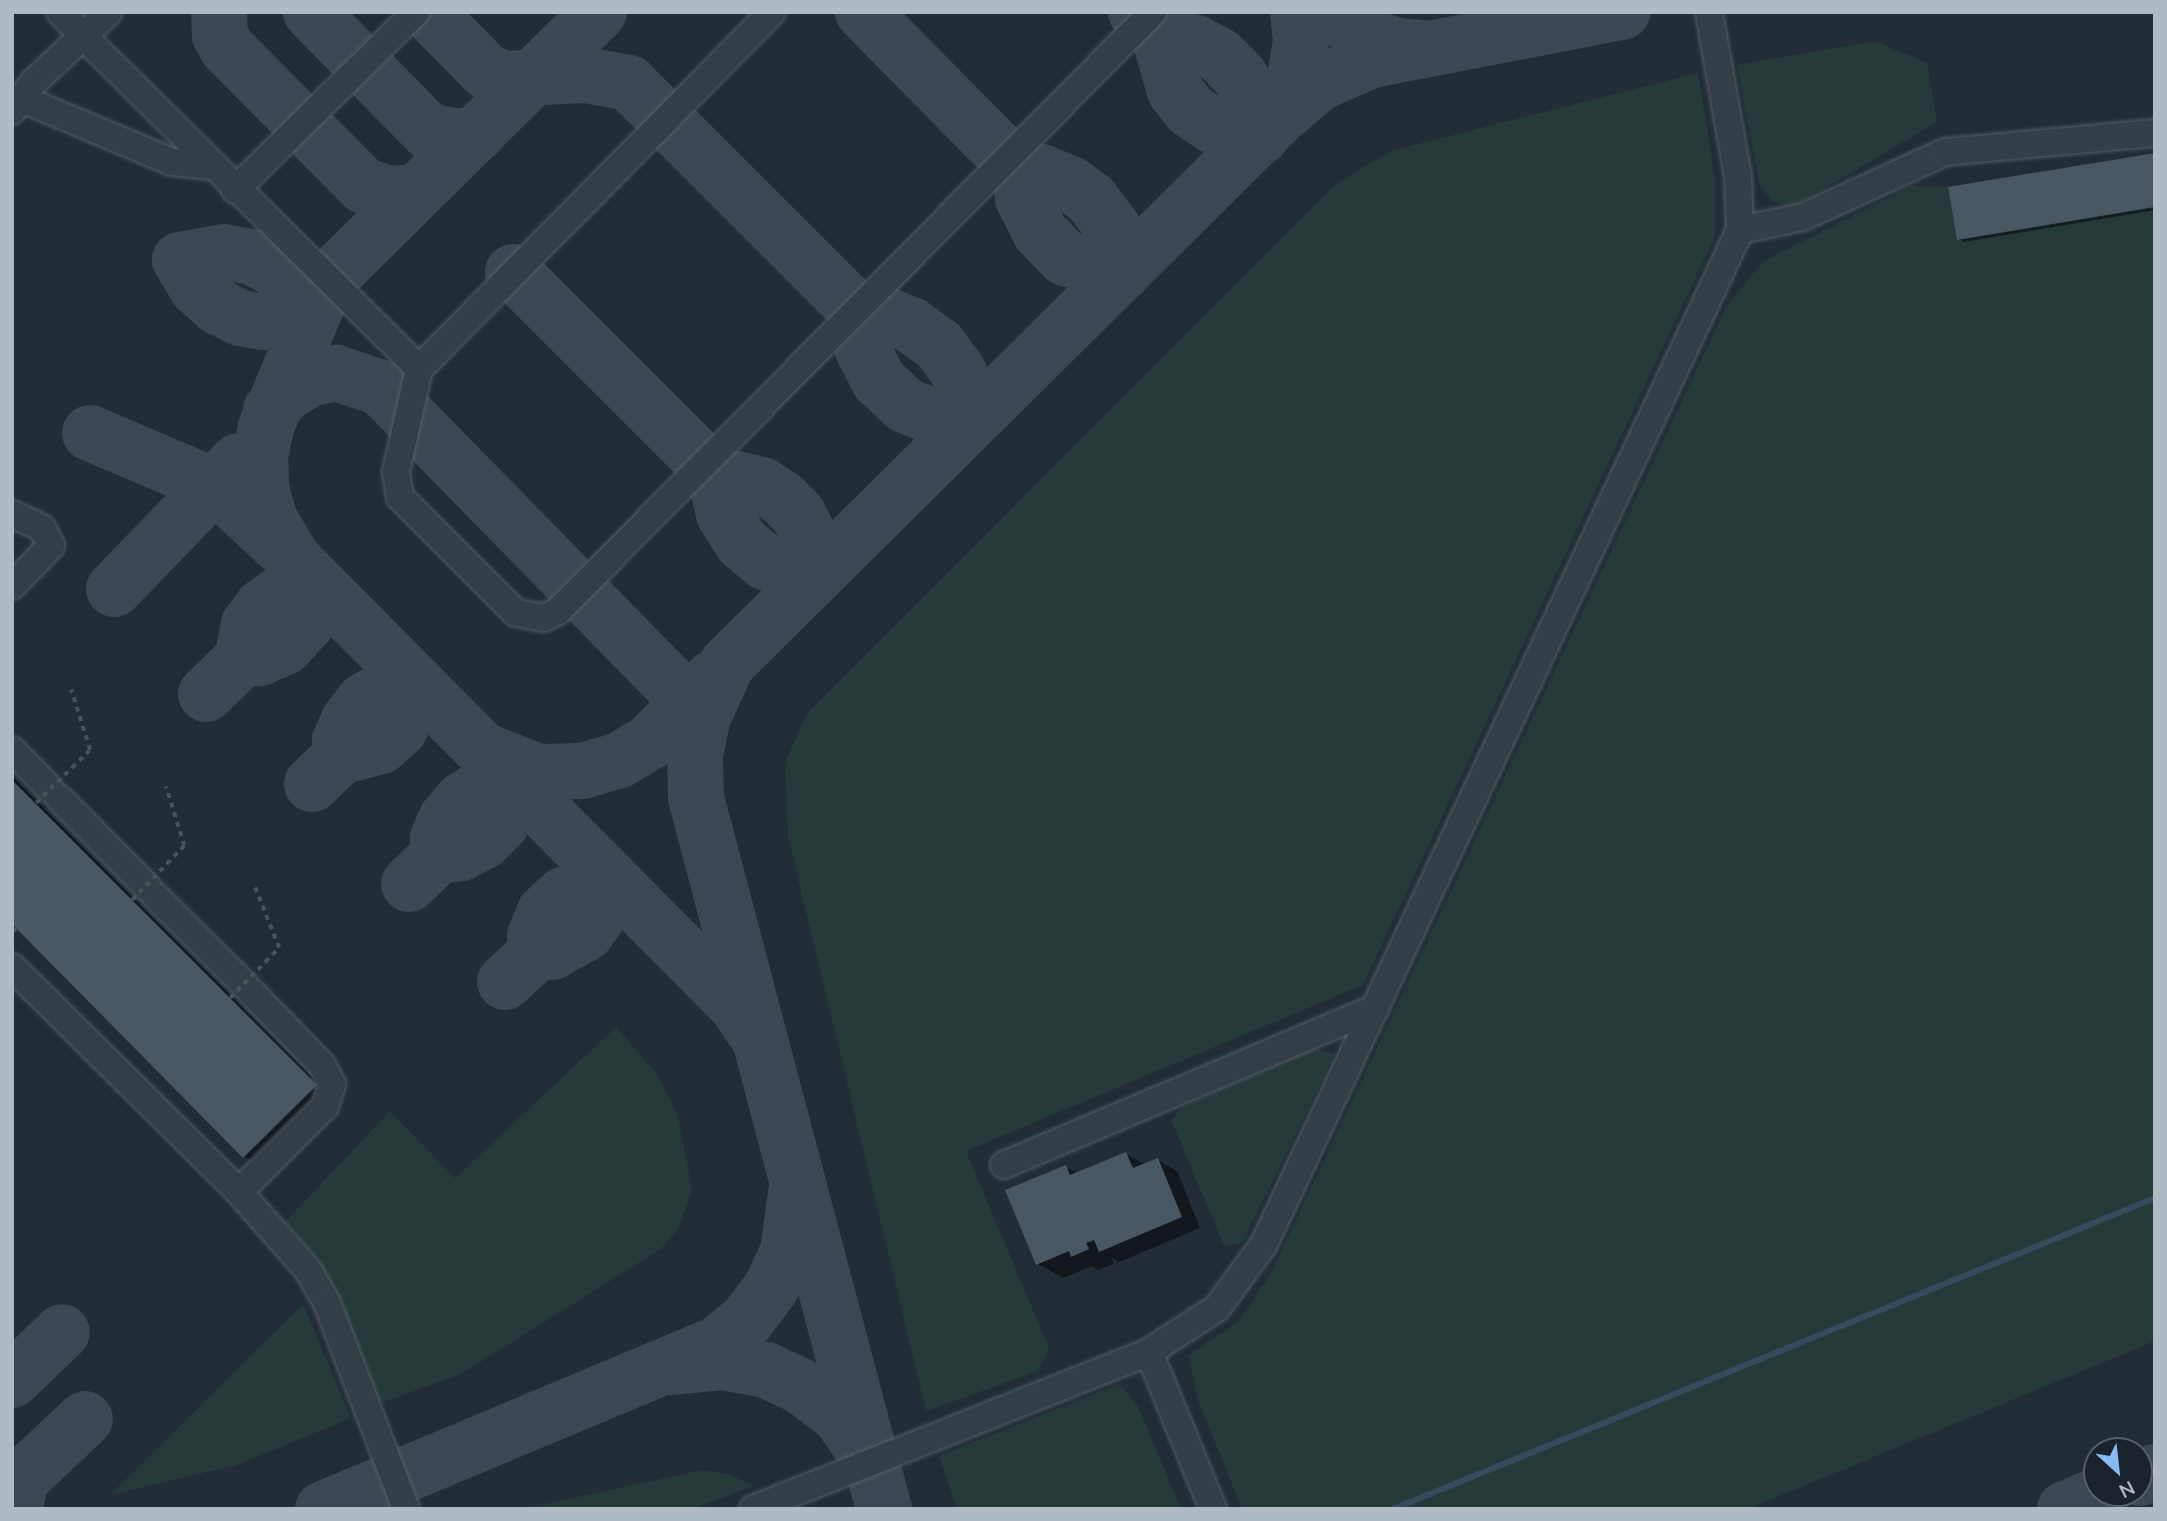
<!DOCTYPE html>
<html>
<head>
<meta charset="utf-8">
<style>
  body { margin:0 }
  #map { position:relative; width:2167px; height:1521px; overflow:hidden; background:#222d37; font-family:"Nunito Sans",sans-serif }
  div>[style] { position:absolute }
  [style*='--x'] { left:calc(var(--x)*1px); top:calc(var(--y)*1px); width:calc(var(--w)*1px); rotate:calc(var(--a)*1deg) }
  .green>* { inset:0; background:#253a39 }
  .shadow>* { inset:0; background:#0007 }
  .stream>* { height:6px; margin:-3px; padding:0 3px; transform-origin:3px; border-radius:3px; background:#364b5e }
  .taxiway>* { height:56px; margin:-28px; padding:0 28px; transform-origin:28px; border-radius:28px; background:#3c4853 }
  .building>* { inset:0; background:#4a5863 }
  .path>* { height:3.5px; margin-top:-1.75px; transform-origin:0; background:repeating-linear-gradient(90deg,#435757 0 5px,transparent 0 10px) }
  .roads { filter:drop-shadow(0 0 2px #535d65) drop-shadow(0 0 2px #535d65) }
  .minor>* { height:26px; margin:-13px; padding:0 13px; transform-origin:13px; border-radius:13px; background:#353f48 }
  .path-bridge>* { height:3.5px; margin-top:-1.75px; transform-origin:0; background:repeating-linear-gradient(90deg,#435757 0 5px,transparent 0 10px) }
  span { translate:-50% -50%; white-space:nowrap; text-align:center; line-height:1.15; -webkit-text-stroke:6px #1b242c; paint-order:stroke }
  .frame { position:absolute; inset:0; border:14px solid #b0bac4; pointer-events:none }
  .north { position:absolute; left:2083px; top:1437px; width:70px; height:70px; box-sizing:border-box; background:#1b242c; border:2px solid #576069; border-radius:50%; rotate:153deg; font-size:19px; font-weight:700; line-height:28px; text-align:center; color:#b0bac4 }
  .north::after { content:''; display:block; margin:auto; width:24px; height:32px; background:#87bbf2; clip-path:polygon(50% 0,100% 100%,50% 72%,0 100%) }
</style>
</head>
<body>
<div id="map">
  <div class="green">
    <i style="clip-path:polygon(1875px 41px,1927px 63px,1937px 122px,1792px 208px,1772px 201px,1759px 184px,1737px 65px)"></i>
    <i style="clip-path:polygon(1698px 73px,1715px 179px,1715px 237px,1363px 985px,966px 1151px,1049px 1348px,1038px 1371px,926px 1411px,788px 837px,785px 764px,805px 716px,1337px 183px,1390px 151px)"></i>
    <i style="clip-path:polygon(1911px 186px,1948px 187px,1957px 240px,2155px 207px,2155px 1341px,1748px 1509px,1242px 1509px,1198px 1400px,1188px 1355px,1239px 1321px,1271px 1273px,1725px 309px,1762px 262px)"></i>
    <i style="clip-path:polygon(616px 1027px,657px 1074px,677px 1112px,692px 1189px,680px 1226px,661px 1249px,461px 1374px,381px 1403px,318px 1258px,285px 1222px,390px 1111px,455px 1178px)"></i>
    <i style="clip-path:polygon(1310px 1047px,1335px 1054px,1242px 1244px,1224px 1246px,1171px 1120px,1181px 1108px)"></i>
    <i style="clip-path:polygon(303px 1304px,351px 1418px,237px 1465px,110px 1495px)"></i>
    <i style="clip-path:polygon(1120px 1384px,1138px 1406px,1181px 1509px,957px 1509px,939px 1456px)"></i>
    <i style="clip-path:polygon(702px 1470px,732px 1475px,753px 1486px,693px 1509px,522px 1509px)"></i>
  </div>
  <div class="shadow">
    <i style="clip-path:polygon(2155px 154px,2155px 210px,1964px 242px,1959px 239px)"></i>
    <i style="clip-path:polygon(12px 776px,328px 1093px,256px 1163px,244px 1156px,12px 921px)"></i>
    <i style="clip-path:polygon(1126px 1154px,1146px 1165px,1158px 1160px,1177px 1171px,1200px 1228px,1119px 1262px,1111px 1257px,1114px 1264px,1098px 1270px,1092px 1266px,1063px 1278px,1038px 1264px,1066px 1167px,1078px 1174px)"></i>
  </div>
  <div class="stream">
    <i style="--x:1393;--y:1509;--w:823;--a:-22.2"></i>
  </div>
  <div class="taxiway">
    <i style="--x:219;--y:12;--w:23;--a:88"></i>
    <i style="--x:220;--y:35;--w:15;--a:62"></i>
    <i style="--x:227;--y:48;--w:194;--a:45.2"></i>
    <i style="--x:364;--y:186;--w:28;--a:17"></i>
    <i style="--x:391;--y:194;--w:25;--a:-5"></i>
    <i style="--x:311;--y:12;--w:167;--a:45.5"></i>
    <i style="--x:428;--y:131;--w:31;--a:11"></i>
    <i style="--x:458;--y:137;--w:20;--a:-11"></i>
    <i style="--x:428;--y:12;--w:83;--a:45.5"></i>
    <i style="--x:486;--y:71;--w:20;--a:24"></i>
    <i style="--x:504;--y:79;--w:81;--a:-2.8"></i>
    <i style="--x:585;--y:75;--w:45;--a:10.3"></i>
    <i style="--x:629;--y:83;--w:322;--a:45"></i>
    <i style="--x:857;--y:311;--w:27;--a:6"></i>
    <i style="--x:884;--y:314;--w:29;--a:22"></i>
    <i style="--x:911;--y:325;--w:34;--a:36"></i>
    <i style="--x:939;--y:345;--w:34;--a:54"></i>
    <i style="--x:959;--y:373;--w:53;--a:80.2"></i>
    <i style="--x:968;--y:425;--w:30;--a:-168"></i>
    <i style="--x:939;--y:419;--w:37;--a:-158"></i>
    <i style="--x:905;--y:405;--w:35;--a:-137"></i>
    <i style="--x:879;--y:381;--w:37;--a:-117"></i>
    <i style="--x:862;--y:348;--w:37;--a:-98"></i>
    <i style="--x:599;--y:12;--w:383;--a:135.3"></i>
    <i style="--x:327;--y:281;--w:158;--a:112.7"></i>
    <i style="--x:266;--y:427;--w:32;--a:101"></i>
    <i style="--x:260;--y:458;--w:34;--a:87"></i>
    <i style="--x:262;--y:492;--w:29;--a:74"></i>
    <i style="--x:270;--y:520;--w:45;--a:59.5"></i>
    <i style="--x:293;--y:559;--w:630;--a:45.19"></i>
    <i style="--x:737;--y:1006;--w:30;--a:56"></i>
    <i style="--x:863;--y:12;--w:223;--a:45.4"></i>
    <i style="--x:1020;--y:171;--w:21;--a:3"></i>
    <i style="--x:1041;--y:172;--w:32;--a:22"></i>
    <i style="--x:1071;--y:184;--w:26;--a:37"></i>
    <i style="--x:1092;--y:200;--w:34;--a:53"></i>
    <i style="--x:1112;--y:227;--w:47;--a:77.7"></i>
    <i style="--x:1122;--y:273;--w:59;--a:-165.3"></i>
    <i style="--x:1065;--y:258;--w:36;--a:-134"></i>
    <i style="--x:1040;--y:232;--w:38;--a:-117"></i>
    <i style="--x:1023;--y:198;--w:27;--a:-96"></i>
    <i style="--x:1136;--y:12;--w:33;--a:45"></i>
    <i style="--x:1159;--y:35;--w:38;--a:12"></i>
    <i style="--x:1196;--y:43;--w:27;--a:28"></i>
    <i style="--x:1220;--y:56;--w:28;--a:45"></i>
    <i style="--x:1240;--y:76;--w:30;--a:62"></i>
    <i style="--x:1254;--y:102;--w:35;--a:78"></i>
    <i style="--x:1261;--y:136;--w:50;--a:-167.3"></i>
    <i style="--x:1212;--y:125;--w:27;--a:-146"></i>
    <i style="--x:1190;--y:110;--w:24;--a:-128"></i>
    <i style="--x:1175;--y:91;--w:58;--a:-105.9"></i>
    <i style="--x:1330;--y:12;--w:44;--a:33"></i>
    <i style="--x:1367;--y:36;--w:33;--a:18"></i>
    <i style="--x:1398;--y:46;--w:25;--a:5"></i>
    <i style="--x:1277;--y:119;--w:40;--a:-65"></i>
    <i style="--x:1294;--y:83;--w:43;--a:-80.5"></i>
    <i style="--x:1301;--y:41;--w:29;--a:-96"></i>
    <i style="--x:223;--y:252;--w:29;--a:10"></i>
    <i style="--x:252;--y:257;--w:25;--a:27"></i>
    <i style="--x:274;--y:268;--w:47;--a:45"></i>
    <i style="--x:307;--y:301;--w:13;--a:72"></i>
    <i style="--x:311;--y:313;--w:49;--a:169.4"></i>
    <i style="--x:263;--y:322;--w:23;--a:-170"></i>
    <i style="--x:240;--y:318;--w:25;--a:-153"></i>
    <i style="--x:218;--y:307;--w:28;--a:-138"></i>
    <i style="--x:197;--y:288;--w:33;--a:-121"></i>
    <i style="--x:180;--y:260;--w:44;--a:-10.5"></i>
    <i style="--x:513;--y:272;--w:286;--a:45"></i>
    <i style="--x:715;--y:474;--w:48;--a:13.2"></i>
    <i style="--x:762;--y:485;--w:24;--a:33"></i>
    <i style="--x:782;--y:498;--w:23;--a:45"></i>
    <i style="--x:798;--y:514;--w:27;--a:63"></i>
    <i style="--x:810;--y:538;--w:36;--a:81"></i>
    <i style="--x:816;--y:574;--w:24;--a:-175"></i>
    <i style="--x:792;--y:572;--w:29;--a:-160"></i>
    <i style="--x:765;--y:562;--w:30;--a:-140"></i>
    <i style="--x:742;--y:543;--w:34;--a:-122"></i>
    <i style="--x:724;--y:514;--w:41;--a:-102.7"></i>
    <i style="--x:271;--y:410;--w:21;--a:-49"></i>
    <i style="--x:285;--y:394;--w:28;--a:-32"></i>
    <i style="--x:309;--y:379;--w:28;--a:-13"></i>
    <i style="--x:336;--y:373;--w:47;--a:18.4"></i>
    <i style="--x:381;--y:388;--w:440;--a:45.6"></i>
    <i style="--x:90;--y:433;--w:138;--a:23"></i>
    <i style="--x:217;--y:487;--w:83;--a:43.1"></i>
    <i style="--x:114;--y:589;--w:178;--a:-45.9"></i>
    <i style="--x:206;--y:694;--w:50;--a:-44.2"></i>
    <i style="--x:242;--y:659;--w:18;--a:-3"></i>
    <i style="--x:260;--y:658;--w:27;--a:-24"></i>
    <i style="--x:285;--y:647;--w:31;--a:-48"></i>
    <i style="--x:306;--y:624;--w:25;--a:-67"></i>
    <i style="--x:316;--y:601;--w:17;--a:-90"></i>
    <i style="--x:316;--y:584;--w:33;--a:168"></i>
    <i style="--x:284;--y:591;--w:27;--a:144"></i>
    <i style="--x:262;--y:607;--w:21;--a:127"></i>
    <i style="--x:249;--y:624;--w:36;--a:101"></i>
    <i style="--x:485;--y:751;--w:58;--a:21.3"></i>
    <i style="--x:539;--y:772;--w:43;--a:-1.3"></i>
    <i style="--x:582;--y:771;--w:37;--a:-16"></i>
    <i style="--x:618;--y:761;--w:37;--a:-31"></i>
    <i style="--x:650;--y:742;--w:90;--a:-45.5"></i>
    <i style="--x:312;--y:784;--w:39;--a:-44"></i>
    <i style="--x:340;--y:757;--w:42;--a:-15"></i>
    <i style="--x:381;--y:746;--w:25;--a:-42"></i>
    <i style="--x:400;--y:729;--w:48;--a:-67.8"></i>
    <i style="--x:418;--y:685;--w:31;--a:174"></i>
    <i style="--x:387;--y:688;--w:26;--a:151"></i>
    <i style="--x:364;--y:701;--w:24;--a:128"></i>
    <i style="--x:349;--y:720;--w:22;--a:114"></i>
    <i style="--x:340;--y:740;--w:17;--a:90"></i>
    <i style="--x:409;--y:884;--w:40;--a:-44"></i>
    <i style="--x:438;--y:856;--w:23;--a:-7"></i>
    <i style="--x:461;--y:853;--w:25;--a:-27"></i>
    <i style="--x:483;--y:842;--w:25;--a:-45"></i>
    <i style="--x:501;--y:824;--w:43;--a:-73.7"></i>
    <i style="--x:513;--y:783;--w:31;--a:171"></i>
    <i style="--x:482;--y:788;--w:23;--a:149"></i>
    <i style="--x:462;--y:800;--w:25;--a:130"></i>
    <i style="--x:446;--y:819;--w:21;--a:113"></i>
    <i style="--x:438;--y:838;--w:18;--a:90"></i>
    <i style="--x:505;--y:982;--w:42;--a:-43.1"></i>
    <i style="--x:536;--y:953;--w:16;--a:-4"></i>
    <i style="--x:552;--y:952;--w:39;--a:-29"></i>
    <i style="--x:586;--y:933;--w:19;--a:-54"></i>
    <i style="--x:597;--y:918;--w:39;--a:-73"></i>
    <i style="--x:608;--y:881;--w:47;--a:162.7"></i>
    <i style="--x:563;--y:895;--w:25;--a:137"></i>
    <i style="--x:545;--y:912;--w:26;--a:113"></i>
    <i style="--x:535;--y:936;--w:17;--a:87"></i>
    <i style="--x:673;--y:1367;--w:49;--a:-5.8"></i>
    <i style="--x:722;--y:1362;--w:45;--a:10.3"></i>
    <i style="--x:766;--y:1370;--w:40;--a:25"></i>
    <i style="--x:802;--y:1387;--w:48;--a:37.3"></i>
    <i style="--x:840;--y:1416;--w:42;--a:55.6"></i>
    <i style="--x:12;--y:1380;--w:69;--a:-43.8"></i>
    <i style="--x:2139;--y:1478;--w:17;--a:-21"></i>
    <i style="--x:15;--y:1509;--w:29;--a:-80"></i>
    <i style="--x:20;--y:1480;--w:89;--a:-43.2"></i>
    <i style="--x:323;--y:1509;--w:426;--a:-22.7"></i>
    <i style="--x:716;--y:1345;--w:38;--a:-39"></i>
    <i style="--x:746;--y:1321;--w:41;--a:-52.9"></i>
    <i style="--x:771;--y:1288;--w:40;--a:-65"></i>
    <i style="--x:788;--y:1252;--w:60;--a:-82.3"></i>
    <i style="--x:884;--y:1509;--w:735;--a:-104.81"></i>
    <i style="--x:696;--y:798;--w:44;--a:-91.3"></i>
    <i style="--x:695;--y:754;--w:38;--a:-78"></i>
    <i style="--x:703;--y:717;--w:58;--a:-65.6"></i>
    <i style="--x:727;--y:664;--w:774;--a:-44.74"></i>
    <i style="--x:1277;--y:119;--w:55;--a:-40.6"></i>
    <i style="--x:1319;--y:83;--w:58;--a:-23.5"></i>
    <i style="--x:1372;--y:60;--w:255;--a:-10.9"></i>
    <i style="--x:2065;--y:1509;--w:41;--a:-22.8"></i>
  </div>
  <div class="building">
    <i style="clip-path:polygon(2155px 153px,2155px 207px,1957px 240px,1948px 187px)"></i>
    <i style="clip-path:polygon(12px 780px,317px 1085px,243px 1158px,12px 924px)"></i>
    <i style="clip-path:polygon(1126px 1152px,1133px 1168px,1158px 1158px,1182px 1217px,1099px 1252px,1094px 1240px,1086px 1243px,1089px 1249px,1071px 1257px,1069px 1251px,1036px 1265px,1005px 1190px,1066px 1165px,1070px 1175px)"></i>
  </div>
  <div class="path">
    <i style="--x:12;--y:932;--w:6;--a:-39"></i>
  </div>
  <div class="roads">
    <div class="minor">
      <i style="--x:60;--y:12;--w:33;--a:46"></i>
      <i style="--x:83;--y:36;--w:35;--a:-43"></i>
      <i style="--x:20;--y:98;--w:165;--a:22.8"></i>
      <i style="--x:172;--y:162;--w:39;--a:6"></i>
      <i style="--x:12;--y:111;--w:38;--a:-53"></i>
      <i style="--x:35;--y:81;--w:66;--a:-43.2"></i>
      <i style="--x:83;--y:36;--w:473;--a:44.7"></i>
      <i style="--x:419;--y:369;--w:502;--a:-45.32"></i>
      <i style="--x:235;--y:190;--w:254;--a:-44.5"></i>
      <i style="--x:1740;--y:230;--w:64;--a:-11.7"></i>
      <i style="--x:1803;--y:217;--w:156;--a:-24.6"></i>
      <i style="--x:1945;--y:152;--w:211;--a:-5.2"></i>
      <i style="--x:419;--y:369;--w:106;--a:102.6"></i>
      <i style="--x:396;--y:472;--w:25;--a:81"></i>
      <i style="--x:400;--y:497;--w:164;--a:45"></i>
      <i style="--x:516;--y:613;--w:28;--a:10"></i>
      <i style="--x:544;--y:618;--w:16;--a:-27"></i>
      <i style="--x:558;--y:611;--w:844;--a:-45.19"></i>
      <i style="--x:12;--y:514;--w:33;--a:25"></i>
      <i style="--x:42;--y:528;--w:20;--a:63"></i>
      <i style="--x:51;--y:546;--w:56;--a:134.3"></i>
      <i style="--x:12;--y:750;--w:54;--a:45.7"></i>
      <i style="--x:59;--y:798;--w:127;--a:45.3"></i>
      <i style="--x:156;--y:897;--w:124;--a:44.7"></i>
      <i style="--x:12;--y:967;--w:320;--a:44.7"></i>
      <i style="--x:239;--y:1192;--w:104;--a:48.5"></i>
      <i style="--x:308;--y:1270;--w:38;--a:60"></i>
      <i style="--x:327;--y:1303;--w:221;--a:69"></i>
      <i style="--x:1004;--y:1165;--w:404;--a:-22.9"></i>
      <i style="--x:239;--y:1192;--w:122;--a:-45"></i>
      <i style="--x:325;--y:1106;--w:23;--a:-72"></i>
      <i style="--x:332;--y:1084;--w:21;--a:-118"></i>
      <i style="--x:322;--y:1065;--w:102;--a:-134.2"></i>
      <i style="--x:1149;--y:1352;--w:170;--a:67.8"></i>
      <i style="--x:753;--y:1509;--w:426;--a:-21.6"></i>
      <i style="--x:1149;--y:1352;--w:81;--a:-32.9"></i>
      <i style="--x:1217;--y:1308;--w:79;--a:-53.7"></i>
      <i style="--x:1264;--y:1244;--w:1120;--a:-64.85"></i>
      <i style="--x:1740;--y:230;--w:53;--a:-92.2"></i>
      <i style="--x:1738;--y:177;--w:168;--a:-100"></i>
    </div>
  </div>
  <div class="path-bridge">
    <i style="--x:36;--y:803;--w:76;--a:-44.5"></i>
    <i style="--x:90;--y:750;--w:63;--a:-107.6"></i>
    <i style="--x:132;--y:900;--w:75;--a:-46.1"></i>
    <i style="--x:184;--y:846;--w:62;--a:-107"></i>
    <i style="--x:230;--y:998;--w:70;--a:-45.6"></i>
    <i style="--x:279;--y:948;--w:65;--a:-111.8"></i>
  </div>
  <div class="frame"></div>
  <div class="north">N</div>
</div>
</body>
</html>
